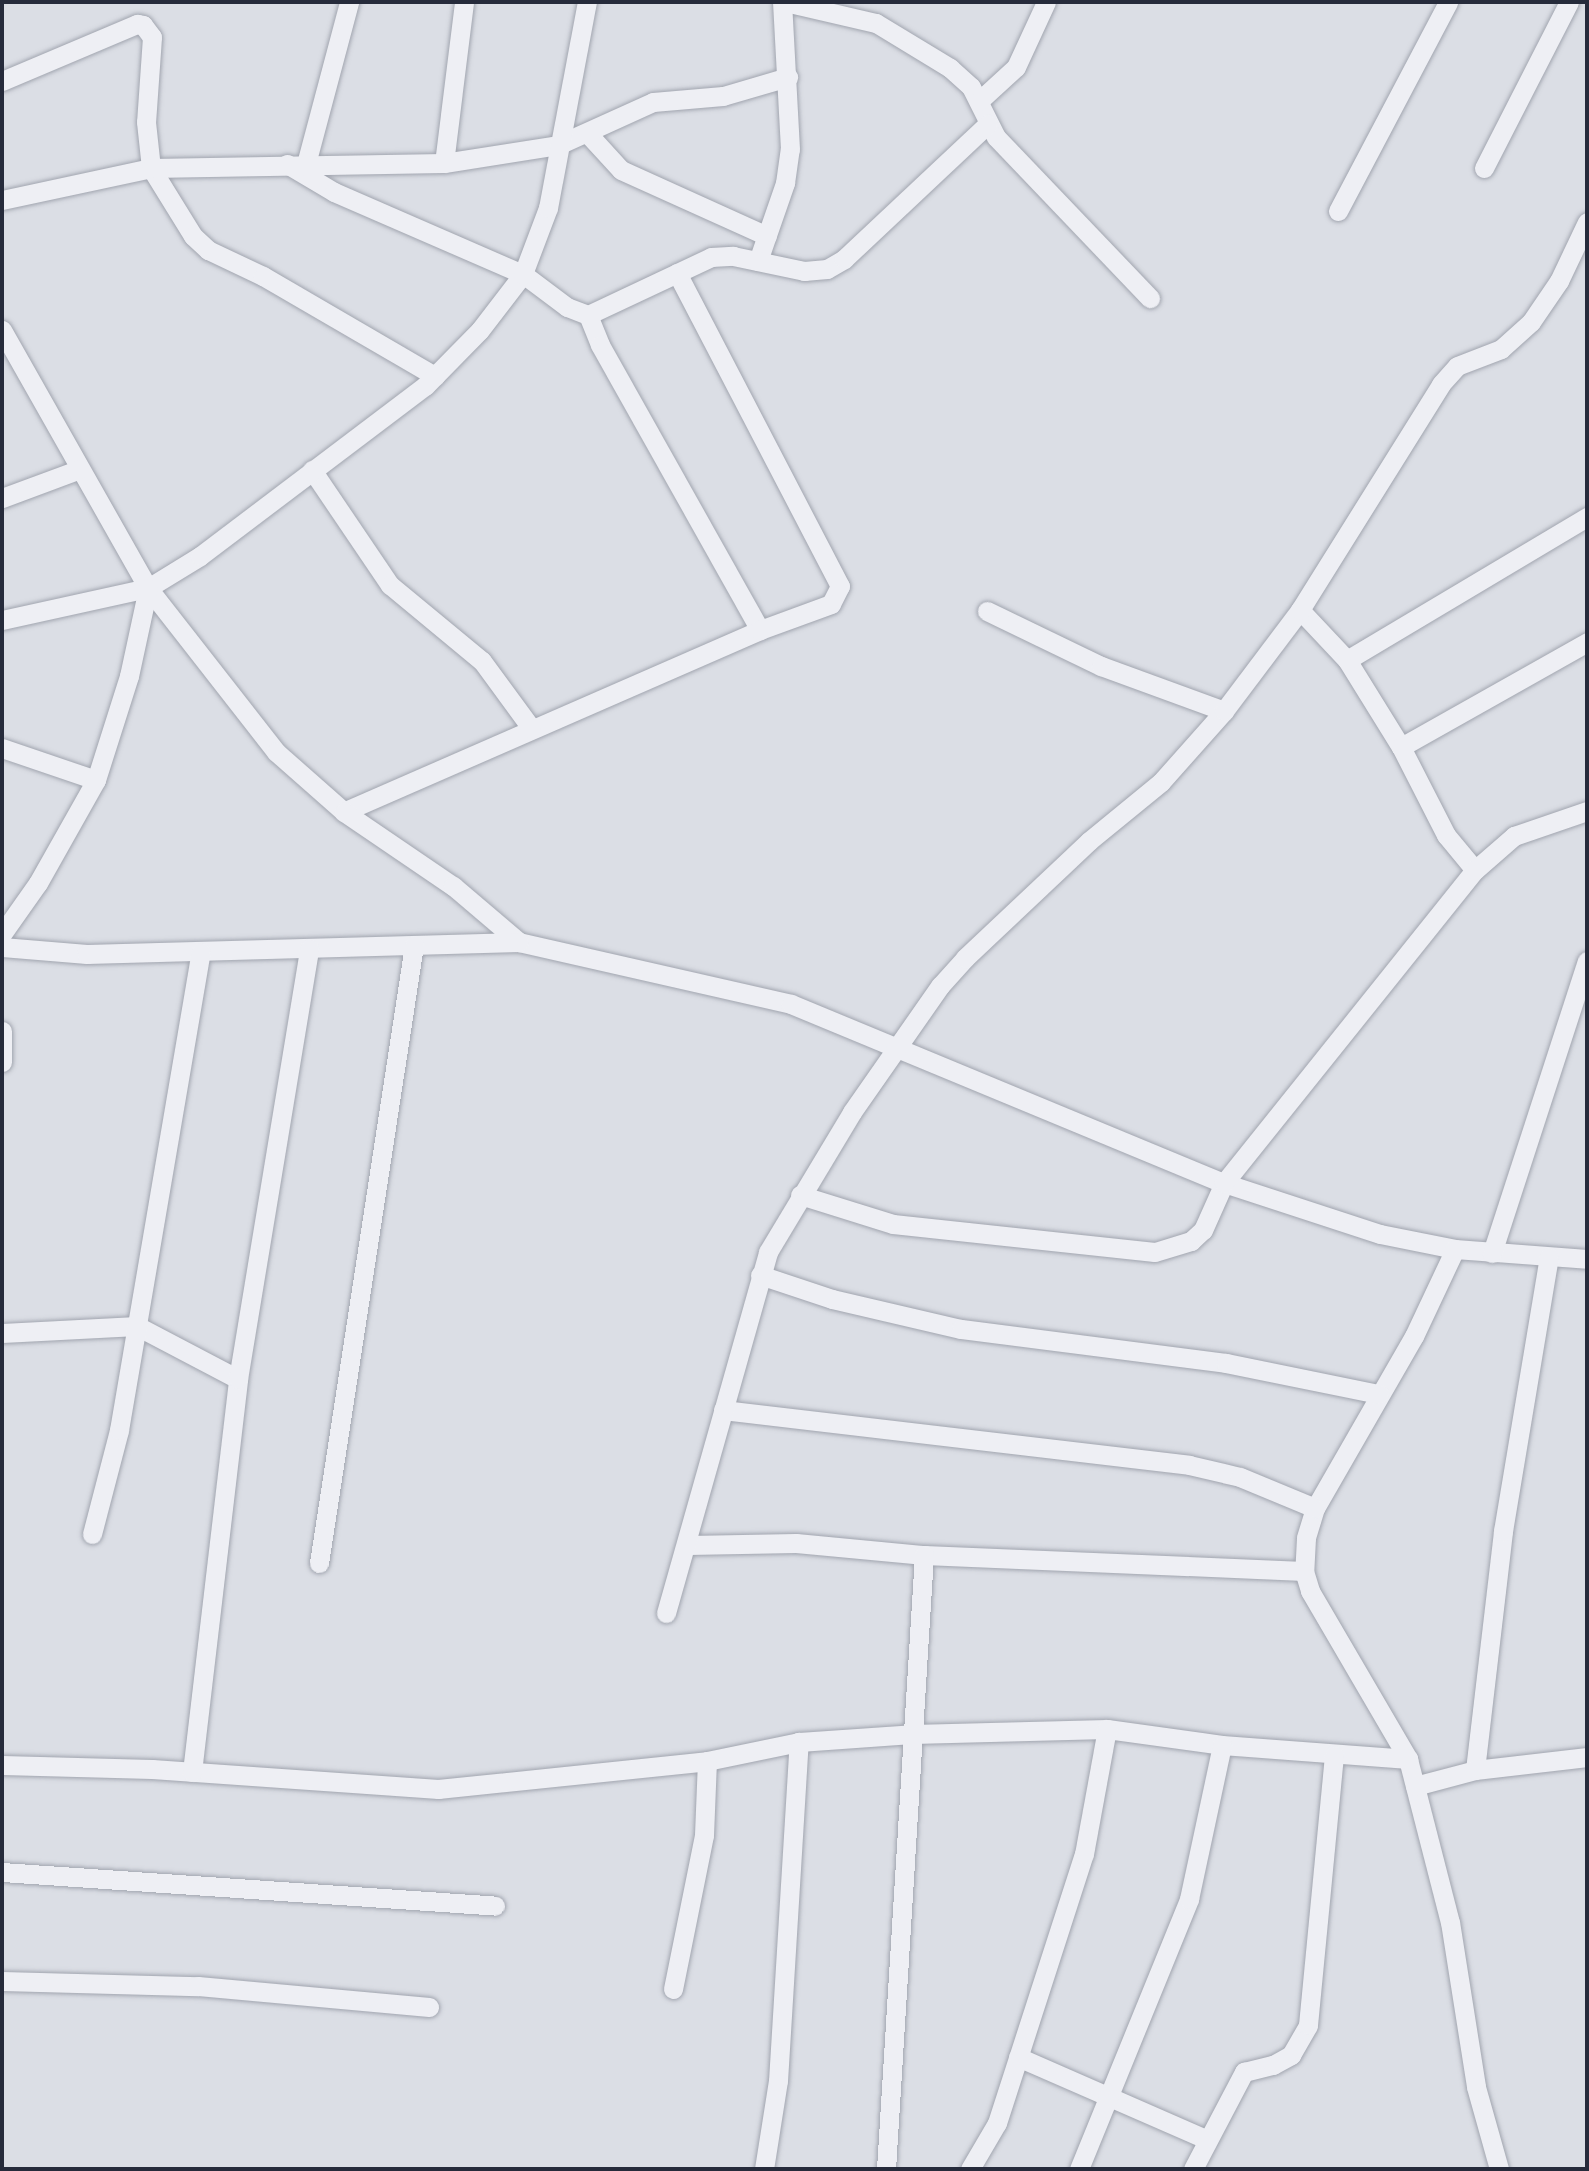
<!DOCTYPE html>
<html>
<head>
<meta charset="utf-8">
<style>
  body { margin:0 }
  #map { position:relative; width:1589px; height:2171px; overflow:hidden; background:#dbdee5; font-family:Ubuntu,sans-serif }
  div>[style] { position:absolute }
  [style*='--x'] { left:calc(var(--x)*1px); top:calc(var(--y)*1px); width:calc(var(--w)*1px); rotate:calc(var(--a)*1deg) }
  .roads { filter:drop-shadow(0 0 2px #a1a5af) drop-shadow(0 0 2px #a1a5af) }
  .minor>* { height:19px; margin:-9.5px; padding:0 9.5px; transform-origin:9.5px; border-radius:9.5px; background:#eeeff4 }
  span { translate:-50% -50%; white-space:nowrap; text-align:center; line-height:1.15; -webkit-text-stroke:6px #eaedf3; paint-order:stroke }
  .frame { position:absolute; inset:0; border:4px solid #262b3b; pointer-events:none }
</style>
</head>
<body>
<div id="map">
  <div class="roads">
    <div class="minor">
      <i style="--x:785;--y:2;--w:93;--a:13"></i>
      <i style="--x:876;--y:23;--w:87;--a:31.3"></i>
      <i style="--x:950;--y:68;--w:28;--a:42"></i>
      <i style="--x:971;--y:87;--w:56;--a:63.4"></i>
      <i style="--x:996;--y:137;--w:223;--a:46.3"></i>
      <i style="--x:2;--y:81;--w:147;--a:-22.9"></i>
      <i style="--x:137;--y:24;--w:6;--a:9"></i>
      <i style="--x:143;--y:25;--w:15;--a:53"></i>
      <i style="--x:152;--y:37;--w:85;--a:94"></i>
      <i style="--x:146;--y:122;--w:46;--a:83.8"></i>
      <i style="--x:151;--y:168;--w:80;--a:58.3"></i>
      <i style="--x:193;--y:236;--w:21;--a:43"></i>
      <i style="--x:208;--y:250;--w:61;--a:25.3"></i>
      <i style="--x:263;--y:276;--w:199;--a:30.2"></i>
      <i style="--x:979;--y:101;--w:50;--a:-42.6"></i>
      <i style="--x:1016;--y:67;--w:72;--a:-65.2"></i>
      <i style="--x:589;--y:135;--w:47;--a:47.6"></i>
      <i style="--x:621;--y:170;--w:160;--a:24.3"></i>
      <i style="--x:444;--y:163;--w:162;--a:-82.9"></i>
      <i style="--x:287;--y:164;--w:55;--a:30.8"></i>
      <i style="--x:334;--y:192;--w:206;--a:23.5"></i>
      <i style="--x:523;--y:274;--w:55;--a:36.9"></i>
      <i style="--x:567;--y:307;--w:22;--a:21"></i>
      <i style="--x:588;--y:315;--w:32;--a:68"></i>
      <i style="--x:600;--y:345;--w:327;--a:60.7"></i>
      <i style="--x:760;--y:630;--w:454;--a:156.4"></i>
      <i style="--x:306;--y:164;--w:168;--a:-75.1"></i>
      <i style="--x:1484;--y:168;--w:186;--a:-62.9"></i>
      <i style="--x:2;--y:200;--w:152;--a:-12.1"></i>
      <i style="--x:151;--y:168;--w:293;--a:-1"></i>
      <i style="--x:444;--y:163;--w:115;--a:-9"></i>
      <i style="--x:558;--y:145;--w:104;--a:-24.4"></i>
      <i style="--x:653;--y:102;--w:70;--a:-4.9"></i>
      <i style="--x:723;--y:96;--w:68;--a:-16.3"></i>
      <i style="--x:1338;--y:211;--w:236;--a:-62.2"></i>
      <i style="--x:758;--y:261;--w:83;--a:-70.9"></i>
      <i style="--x:785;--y:183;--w:34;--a:-82"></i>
      <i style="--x:790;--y:149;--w:147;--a:-93.1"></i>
      <i style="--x:677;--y:273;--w:353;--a:62.5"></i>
      <i style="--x:840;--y:586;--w:20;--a:117"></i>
      <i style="--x:831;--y:604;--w:76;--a:159.9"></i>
      <i style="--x:588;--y:315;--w:136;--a:-25.2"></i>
      <i style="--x:711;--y:257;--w:22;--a:-3"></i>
      <i style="--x:733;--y:256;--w:73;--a:11.9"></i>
      <i style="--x:804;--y:271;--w:23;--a:-5"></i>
      <i style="--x:827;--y:269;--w:20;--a:-30"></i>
      <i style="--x:844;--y:259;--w:197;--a:-43.2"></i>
      <i style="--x:2;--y:330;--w:296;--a:60.5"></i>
      <i style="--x:148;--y:588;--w:208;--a:52"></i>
      <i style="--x:276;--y:752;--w:91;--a:41.4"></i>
      <i style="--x:344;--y:812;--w:132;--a:34.2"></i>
      <i style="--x:453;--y:886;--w:87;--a:40.3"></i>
      <i style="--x:519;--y:942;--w:279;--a:12.8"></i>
      <i style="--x:791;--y:1004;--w:469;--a:22.5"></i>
      <i style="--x:1224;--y:1183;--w:164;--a:18.1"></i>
      <i style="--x:1380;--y:1234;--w:76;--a:11.3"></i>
      <i style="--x:1455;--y:1249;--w:132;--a:4.3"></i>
      <i style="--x:312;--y:470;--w:139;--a:55.9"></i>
      <i style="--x:390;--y:585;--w:119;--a:39.6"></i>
      <i style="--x:482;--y:661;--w:83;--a:53.8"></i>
      <i style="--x:2;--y:498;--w:83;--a:-20.4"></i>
      <i style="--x:1300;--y:610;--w:69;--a:46.8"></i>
      <i style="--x:1347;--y:660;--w:102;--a:58.2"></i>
      <i style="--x:1401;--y:747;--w:99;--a:62.9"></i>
      <i style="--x:1446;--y:835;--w:45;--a:50.4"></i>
      <i style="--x:987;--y:611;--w:127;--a:25.8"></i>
      <i style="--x:1101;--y:666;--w:131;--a:20.1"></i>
      <i style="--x:2;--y:620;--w:149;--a:-12.4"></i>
      <i style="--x:148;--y:588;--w:61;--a:-31.6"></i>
      <i style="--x:200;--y:556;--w:282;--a:-37.1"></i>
      <i style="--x:425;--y:386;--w:78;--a:-45.5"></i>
      <i style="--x:480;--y:330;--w:71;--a:-52.5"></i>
      <i style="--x:523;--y:274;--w:71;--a:-69.3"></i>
      <i style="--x:548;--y:208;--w:210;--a:-79.3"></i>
      <i style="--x:1347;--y:660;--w:279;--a:-30.8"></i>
      <i style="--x:1401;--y:747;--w:214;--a:-29.4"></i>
      <i style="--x:2;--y:748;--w:99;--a:18.8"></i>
      <i style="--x:2;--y:934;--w:62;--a:-54.8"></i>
      <i style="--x:38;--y:883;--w:118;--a:-60.6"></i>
      <i style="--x:96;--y:780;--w:109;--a:-72.4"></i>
      <i style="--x:129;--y:676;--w:90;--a:-77.8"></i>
      <i style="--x:2;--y:947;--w:85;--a:4.7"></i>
      <i style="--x:87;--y:954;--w:432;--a:-1.6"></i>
      <i style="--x:2;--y:1031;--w:31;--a:90"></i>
      <i style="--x:800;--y:1195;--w:97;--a:17.3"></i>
      <i style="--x:893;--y:1224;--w:263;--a:6.1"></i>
      <i style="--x:1155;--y:1252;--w:38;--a:-17"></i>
      <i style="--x:1191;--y:1241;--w:16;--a:-43"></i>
      <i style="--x:1203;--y:1230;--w:51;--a:-65.9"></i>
      <i style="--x:1224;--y:1183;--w:401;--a:-51.3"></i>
      <i style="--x:1475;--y:870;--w:52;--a:-41.1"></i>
      <i style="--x:1514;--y:836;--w:77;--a:-18.9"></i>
      <i style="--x:1455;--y:1249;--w:96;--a:115.2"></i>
      <i style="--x:1414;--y:1336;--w:198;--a:119.9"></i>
      <i style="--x:1315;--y:1508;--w:31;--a:107"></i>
      <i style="--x:1306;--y:1538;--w:33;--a:93"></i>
      <i style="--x:1304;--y:1571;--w:21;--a:73"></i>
      <i style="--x:1310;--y:1591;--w:194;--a:59.7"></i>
      <i style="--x:1408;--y:1759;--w:168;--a:75.6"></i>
      <i style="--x:1450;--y:1922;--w:167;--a:81"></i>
      <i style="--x:1476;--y:2087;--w:85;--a:74.3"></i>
      <i style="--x:1492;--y:1253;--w:307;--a:-72"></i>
      <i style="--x:760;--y:1275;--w:76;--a:18.4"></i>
      <i style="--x:832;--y:1299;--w:132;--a:13.1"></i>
      <i style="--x:961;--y:1329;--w:267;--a:7.3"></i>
      <i style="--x:1226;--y:1363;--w:156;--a:11.5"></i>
      <i style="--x:2;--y:1333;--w:135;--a:-3"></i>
      <i style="--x:137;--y:1326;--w:114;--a:27.7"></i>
      <i style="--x:723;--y:1410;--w:469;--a:6.7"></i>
      <i style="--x:1189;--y:1465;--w:52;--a:13.2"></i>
      <i style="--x:1240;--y:1477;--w:81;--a:22.5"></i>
      <i style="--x:92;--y:1534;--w:107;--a:-75.4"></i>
      <i style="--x:119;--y:1430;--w:485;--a:-80.3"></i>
      <i style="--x:688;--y:1545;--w:108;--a:-1.1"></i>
      <i style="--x:796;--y:1543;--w:129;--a:5.4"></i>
      <i style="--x:924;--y:1555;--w:380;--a:2.4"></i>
      <i style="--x:319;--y:1563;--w:625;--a:-81.26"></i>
      <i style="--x:666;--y:1613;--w:375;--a:-74.2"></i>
      <i style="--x:768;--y:1252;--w:163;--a:-59"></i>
      <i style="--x:852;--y:1112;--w:154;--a:-55.1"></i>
      <i style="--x:940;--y:986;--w:38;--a:-48"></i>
      <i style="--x:965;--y:958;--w:170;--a:-43.3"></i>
      <i style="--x:1089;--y:841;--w:93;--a:-39.3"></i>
      <i style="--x:1161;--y:782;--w:95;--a:-48.4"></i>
      <i style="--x:1224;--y:711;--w:126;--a:-53"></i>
      <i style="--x:1300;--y:610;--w:266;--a:-58"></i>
      <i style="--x:1441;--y:384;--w:24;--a:-48"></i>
      <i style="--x:1457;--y:366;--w:47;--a:-21.1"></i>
      <i style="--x:1501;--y:349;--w:40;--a:-42"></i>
      <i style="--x:1531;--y:322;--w:50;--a:-55.7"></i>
      <i style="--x:1559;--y:281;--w:65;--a:-64.6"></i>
      <i style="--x:2;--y:1765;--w:150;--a:1.5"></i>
      <i style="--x:152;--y:1769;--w:287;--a:4"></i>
      <i style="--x:438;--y:1789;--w:270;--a:-5.9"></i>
      <i style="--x:707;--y:1761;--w:94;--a:-11.7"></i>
      <i style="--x:799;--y:1742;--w:113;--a:-4"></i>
      <i style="--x:912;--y:1734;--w:195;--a:-1.5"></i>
      <i style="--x:1107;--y:1729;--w:116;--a:7.9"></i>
      <i style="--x:1222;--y:1745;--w:187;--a:4.3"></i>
      <i style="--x:1475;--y:1770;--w:241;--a:-83.3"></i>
      <i style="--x:1503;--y:1531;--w:278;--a:-80.5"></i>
      <i style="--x:192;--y:1772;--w:396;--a:-83.3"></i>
      <i style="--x:238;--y:1379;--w:436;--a:-80.6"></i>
      <i style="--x:1415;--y:1786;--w:62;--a:-14.9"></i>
      <i style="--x:1475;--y:1770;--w:113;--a:-6.6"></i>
      <i style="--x:2;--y:1872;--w:494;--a:3.9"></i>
      <i style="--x:2;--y:1981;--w:196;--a:1.5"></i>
      <i style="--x:198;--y:1986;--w:232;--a:5.2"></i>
      <i style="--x:673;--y:1989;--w:157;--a:-78.6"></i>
      <i style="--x:704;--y:1835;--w:74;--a:-87.7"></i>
      <i style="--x:1018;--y:2057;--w:207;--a:23.6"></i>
      <i style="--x:764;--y:2169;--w:89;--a:-81"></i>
      <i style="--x:778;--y:2081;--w:340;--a:-86.5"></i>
      <i style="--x:886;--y:2169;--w:615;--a:-86.46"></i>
      <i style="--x:970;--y:2169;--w:53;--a:-59.6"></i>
      <i style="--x:997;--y:2123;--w:283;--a:-72.1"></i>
      <i style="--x:1084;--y:1854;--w:127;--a:-79.6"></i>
      <i style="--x:1079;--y:2169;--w:292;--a:-67.8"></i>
      <i style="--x:1189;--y:1899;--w:157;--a:-77.9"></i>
      <i style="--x:1193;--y:2169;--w:110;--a:-62.3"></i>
      <i style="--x:1244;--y:2072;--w:30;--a:-14"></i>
      <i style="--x:1273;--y:2065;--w:21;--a:-29"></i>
      <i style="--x:1291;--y:2055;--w:34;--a:-60"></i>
      <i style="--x:1308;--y:2025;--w:271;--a:-84.5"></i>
    </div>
  </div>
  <div class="frame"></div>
</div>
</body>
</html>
